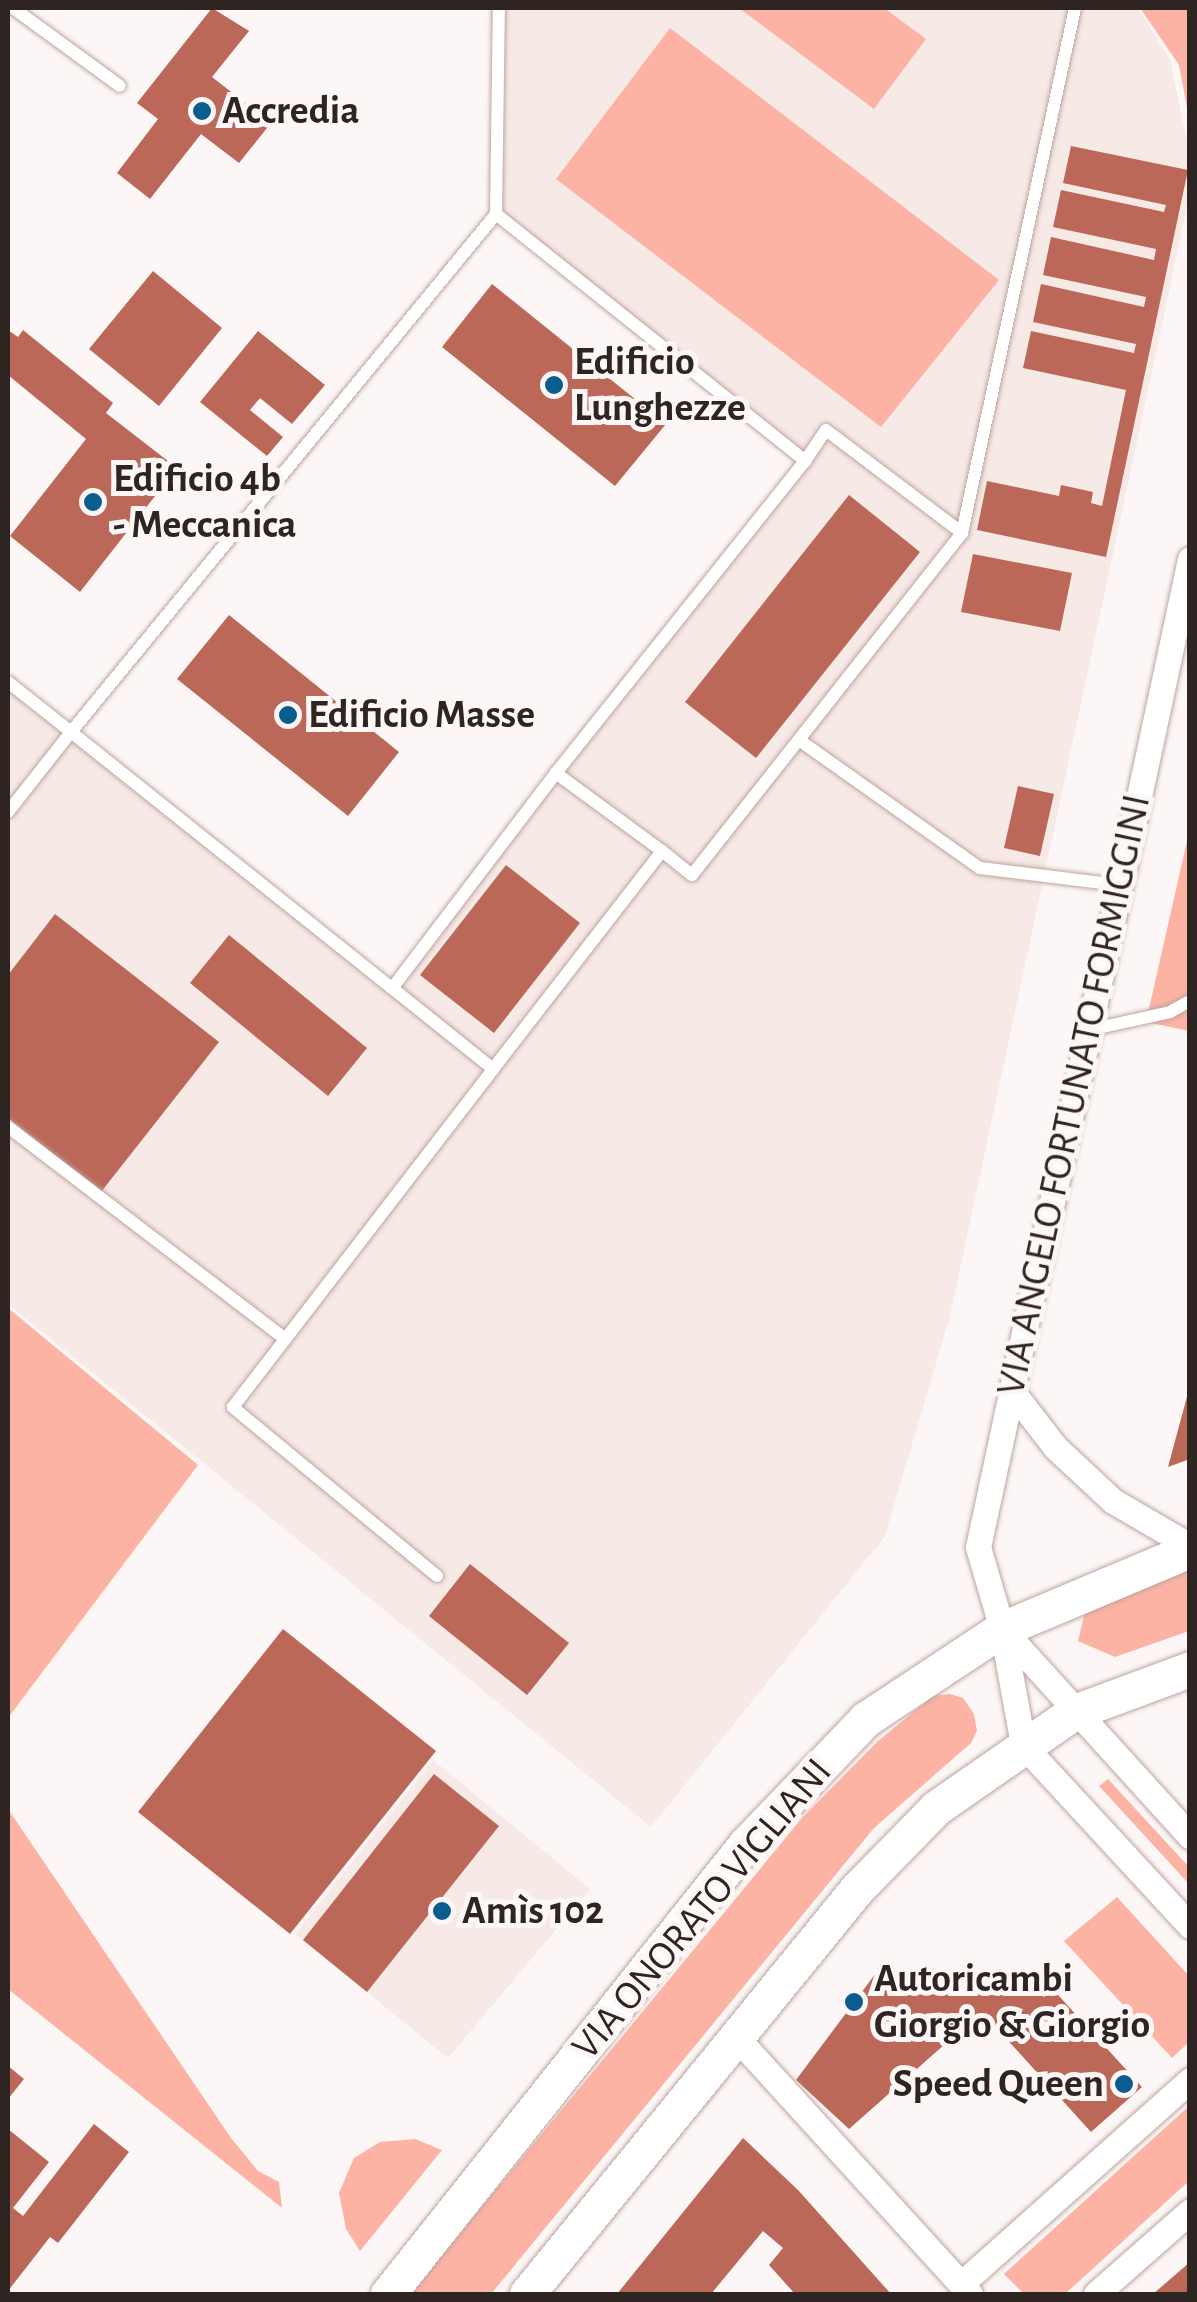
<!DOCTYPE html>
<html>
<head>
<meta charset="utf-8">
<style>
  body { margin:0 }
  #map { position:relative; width:1197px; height:2302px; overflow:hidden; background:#fcf7f6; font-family:"Alegreya Sans",sans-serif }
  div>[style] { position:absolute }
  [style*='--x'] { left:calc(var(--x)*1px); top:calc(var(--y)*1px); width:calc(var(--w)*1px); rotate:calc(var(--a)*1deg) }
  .built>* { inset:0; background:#f7e9e6 }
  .green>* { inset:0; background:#fcb3a4 }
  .building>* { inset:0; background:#bb6858 }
  .roads { filter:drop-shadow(0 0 2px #bea5a0) drop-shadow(0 0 2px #bea5a0) }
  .service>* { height:12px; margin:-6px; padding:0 6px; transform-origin:6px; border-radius:6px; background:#fff }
  .minor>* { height:25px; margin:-12.5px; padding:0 12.5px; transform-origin:12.5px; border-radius:12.5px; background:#fff }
  .secondary>* { height:35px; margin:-17.5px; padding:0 17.5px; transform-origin:17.5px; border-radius:17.5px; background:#fff }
  .dots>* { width:28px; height:28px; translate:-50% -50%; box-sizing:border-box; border:5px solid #fcf7f6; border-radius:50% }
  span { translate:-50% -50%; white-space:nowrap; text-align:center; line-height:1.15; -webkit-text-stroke:10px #fcf7f6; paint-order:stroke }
  .poi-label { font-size:40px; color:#2e2523; font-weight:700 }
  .left { translate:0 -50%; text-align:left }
  .right { translate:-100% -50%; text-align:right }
  .street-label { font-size:40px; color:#2e2523 }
  .frame { position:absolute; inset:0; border:10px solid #2e2523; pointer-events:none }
</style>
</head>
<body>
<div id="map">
  <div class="built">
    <i style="clip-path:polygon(499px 8px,1138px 8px,1170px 60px,1189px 151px,1189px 198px,950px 1316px,885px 1536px,651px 1827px,8px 1304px,8px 682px,393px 988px,805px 461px,496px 214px)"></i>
    <i style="clip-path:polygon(433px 1760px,590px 1889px,448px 2058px,295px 1934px)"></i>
  </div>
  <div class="green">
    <i style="clip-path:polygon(739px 8px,884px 8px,926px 39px,874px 109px)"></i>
    <i style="clip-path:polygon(1140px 8px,1189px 8px,1189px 119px,1179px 65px)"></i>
    <i style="clip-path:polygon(670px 28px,999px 280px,881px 427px,556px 179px)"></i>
    <i style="clip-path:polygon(1189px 832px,1189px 1031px,1146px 1022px)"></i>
    <i style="clip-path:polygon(8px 1308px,198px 1465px,8px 1718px)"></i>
    <i style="clip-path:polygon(1189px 1564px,1189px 1631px,1115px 1657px,1078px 1641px,1087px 1603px)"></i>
    <i style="clip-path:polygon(950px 1694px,963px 1698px,974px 1714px,977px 1731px,971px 1743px,874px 1828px,491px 2294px,410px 2294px,802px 1818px,878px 1741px,933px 1696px)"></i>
    <i style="clip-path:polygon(1108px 1779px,1189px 1867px,1189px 1884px,1099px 1786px)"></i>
    <i style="clip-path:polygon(8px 1809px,231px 2138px,258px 2171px,279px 2182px,282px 2208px,8px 1989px)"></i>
    <i style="clip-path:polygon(1117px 1897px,1189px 1976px,1189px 2042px,1172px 2058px,1064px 1941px)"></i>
    <i style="clip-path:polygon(1189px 2106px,1189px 2181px,1065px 2294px,1024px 2294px,1004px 2274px)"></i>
    <i style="clip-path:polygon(415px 2139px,442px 2150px,360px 2251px,346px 2229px,339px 2193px,354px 2158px,380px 2142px)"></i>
  </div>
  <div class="building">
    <i style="clip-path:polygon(212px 8px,249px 31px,212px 77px,271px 123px,239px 163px,201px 134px,150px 199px,117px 173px,158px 119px,137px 103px)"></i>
    <i style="clip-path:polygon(1071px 146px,1188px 170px,1106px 557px,977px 530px,987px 481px,1059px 496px,1061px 485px,1093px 492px,1091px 503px,1102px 506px,1126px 390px,1023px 368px,1031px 331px,1134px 353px,1136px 344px,1033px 322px,1041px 284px,1144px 307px,1146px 297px,1043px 275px,1051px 237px,1154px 260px,1156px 249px,1053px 227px,1061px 190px,1164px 212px,1166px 205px,1063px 183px)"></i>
    <i style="clip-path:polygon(153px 271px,222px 328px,159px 406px,89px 349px)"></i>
    <i style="clip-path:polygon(492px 284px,666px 424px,615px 486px,442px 347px)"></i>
    <i style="clip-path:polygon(8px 330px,18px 337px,23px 330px,113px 403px,106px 413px,177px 468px,80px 592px,10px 536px,86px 439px,8px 375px)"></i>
    <i style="clip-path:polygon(258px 331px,325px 385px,292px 424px,260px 398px,250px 410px,283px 437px,267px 456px,200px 402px)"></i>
    <i style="clip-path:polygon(849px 495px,920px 552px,756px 758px,685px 702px)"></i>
    <i style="clip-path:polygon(973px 554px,1072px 573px,1060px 631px,961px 612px)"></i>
    <i style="clip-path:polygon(229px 615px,399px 752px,348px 816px,177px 679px)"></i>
    <i style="clip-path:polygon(1018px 786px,1054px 794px,1040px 856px,1004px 848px)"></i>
    <i style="clip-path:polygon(506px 865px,580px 923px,494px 1033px,420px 975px)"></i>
    <i style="clip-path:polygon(55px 914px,219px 1042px,101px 1192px,8px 1118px,8px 975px)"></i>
    <i style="clip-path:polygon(229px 935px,367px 1048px,328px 1096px,190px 983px)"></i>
    <i style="clip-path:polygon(1188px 1393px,1190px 1459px,1168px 1467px)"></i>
    <i style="clip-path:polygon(470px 1564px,569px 1643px,527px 1695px,429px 1616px)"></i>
    <i style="clip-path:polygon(283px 1629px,436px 1751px,290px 1934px,138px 1812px)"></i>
    <i style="clip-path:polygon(434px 1774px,499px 1826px,367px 1992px,303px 1940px)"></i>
    <i style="clip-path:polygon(876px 1973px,1038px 1973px,1142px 2087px,1091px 2132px,993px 2024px,977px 2040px,962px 2029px,849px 2129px,796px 2080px)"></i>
    <i style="clip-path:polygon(8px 2066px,24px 2079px,8px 2099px)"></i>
    <i style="clip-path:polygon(94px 2124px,129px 2152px,58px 2243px,50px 2237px,8px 2291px,8px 2129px,49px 2162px,13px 2208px,23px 2216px)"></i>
    <i style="clip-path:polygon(743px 2138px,798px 2190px,891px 2294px,795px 2294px,769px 2265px,783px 2248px,763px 2231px,711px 2294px,617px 2294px)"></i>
    <i style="clip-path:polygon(1190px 2262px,1190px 2294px,1153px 2294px)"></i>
  </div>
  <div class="roads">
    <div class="service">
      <i style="--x:13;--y:8;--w:132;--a:36.1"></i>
      <i style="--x:496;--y:214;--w:396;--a:38.6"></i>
      <i style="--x:805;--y:461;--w:399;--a:128.6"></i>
      <i style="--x:556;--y:773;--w:270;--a:127.3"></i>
      <i style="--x:392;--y:988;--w:129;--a:38.7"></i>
      <i style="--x:493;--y:1069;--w:276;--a:-52.2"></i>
      <i style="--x:662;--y:851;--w:132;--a:-143.7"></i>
      <i style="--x:805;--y:461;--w:37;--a:-56"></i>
      <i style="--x:826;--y:430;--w:171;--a:37.1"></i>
      <i style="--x:8;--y:682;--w:80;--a:38.4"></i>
      <i style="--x:71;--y:732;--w:670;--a:-50.63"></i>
      <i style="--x:496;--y:214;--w:206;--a:-89.2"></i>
      <i style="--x:799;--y:740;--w:222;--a:35.3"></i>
      <i style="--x:980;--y:868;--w:140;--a:7"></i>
      <i style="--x:8;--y:812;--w:102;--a:-51.8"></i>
      <i style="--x:71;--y:732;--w:411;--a:38.6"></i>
      <i style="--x:662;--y:851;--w:38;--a:39"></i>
      <i style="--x:692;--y:875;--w:436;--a:-51.7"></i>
      <i style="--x:962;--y:533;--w:537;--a:-77.85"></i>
      <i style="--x:1089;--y:1030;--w:83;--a:-12.5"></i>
      <i style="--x:1170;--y:1012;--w:23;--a:-29"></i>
      <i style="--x:8;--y:1127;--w:349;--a:37.4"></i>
      <i style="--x:437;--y:1576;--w:265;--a:-140.4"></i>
      <i style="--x:233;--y:1407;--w:426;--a:-52.4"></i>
    </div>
    <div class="minor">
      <i style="--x:1190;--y:559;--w:1010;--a:102.11"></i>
      <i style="--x:978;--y:1547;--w:85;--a:73.7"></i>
      <i style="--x:1002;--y:1629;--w:118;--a:79.7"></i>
      <i style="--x:1023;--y:1745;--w:246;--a:47.3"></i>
      <i style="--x:1011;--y:1390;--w:72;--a:52.3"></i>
      <i style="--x:1055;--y:1447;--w:79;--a:43"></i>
      <i style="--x:1113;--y:1501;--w:89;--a:30.3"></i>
      <i style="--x:1002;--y:1629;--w:280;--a:47.8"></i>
      <i style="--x:737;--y:2038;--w:346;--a:47.7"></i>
      <i style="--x:961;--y:2284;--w:307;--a:-41.7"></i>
      <i style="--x:1096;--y:2294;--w:125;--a:-41.4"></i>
    </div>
    <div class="secondary">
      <i style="--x:388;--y:2294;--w:574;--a:-51.51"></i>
      <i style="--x:745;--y:1845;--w:175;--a:-46.2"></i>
      <i style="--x:866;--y:1719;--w:163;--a:-33.5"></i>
      <i style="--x:1002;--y:1629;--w:204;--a:-22.8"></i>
      <i style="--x:527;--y:2294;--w:522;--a:-50.83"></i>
      <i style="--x:857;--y:1889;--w:113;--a:-45.7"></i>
      <i style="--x:936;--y:1808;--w:168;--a:-34.8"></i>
      <i style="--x:1074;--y:1712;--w:124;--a:-20.3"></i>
    </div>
  </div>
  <div class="dots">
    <i style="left:202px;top:111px;background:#0b5c8f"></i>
    <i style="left:554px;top:385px;background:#0b5c8f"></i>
    <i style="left:93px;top:502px;background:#0b5c8f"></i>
    <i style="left:288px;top:715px;background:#0b5c8f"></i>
    <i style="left:442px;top:1911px;background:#0b5c8f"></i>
    <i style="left:854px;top:2002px;background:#0b5c8f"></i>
    <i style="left:1124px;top:2084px;background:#0b5c8f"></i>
  </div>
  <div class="poi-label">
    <span class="left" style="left:222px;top:111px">Accredia</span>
    <span class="left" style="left:574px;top:385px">Edificio<br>Lunghezze</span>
    <span class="left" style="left:113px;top:502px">Edificio 4b<br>- Meccanica</span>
    <span class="left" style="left:308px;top:715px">Edificio Masse</span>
    <span class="left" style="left:462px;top:1911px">Amìs 102</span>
    <span class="left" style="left:874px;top:2002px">Autoricambi<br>Giorgio &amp; Giorgio</span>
    <span class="right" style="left:1104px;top:2084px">Speed Queen</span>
  </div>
  <div class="street-label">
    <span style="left:1074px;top:1095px;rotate:-78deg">VIA ANGELO FORTUNATO FORMIGGINI</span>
    <span style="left:702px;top:1909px;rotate:-50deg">VIA ONORATO VIGLIANI</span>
  </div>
  <div class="frame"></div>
</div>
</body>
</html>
